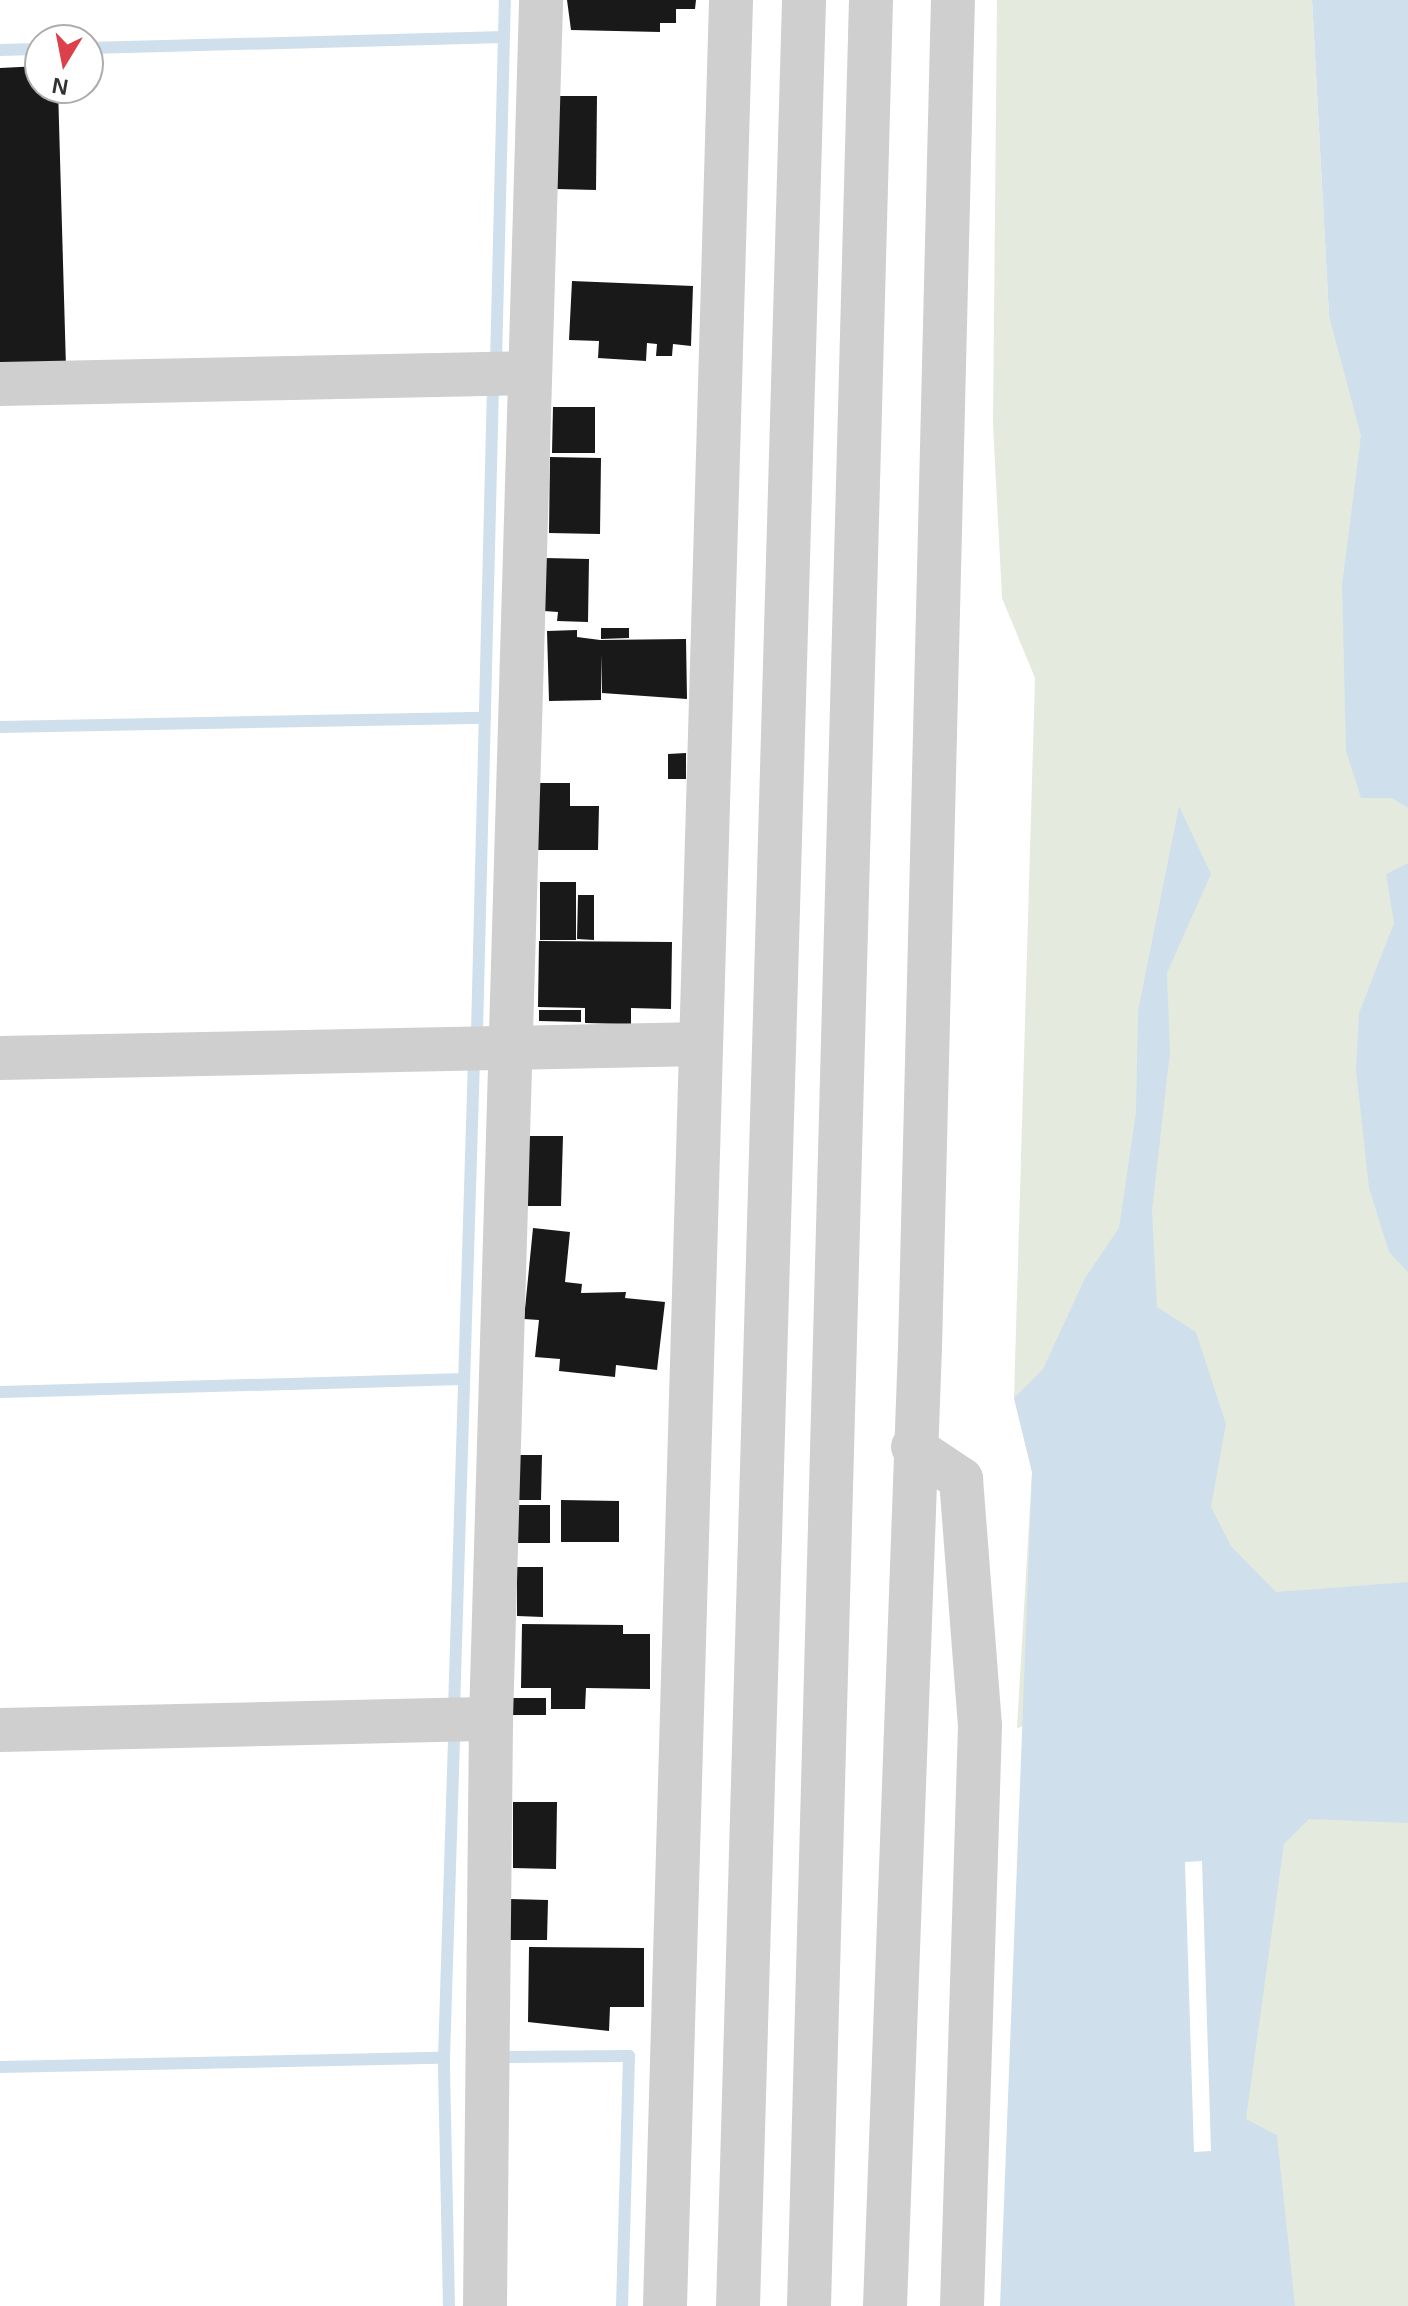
<!DOCTYPE html>
<html>
<head>
<meta charset="utf-8">
<style>
  body { margin:0 }
  #map { position:relative; width:1408px; height:2306px; overflow:hidden; background:#fff; font-family:Arial,sans-serif }
  div>[style] { position:absolute }
  [style*='--x'] { left:calc(var(--x)*1px); top:calc(var(--y)*1px); width:calc(var(--w)*1px); rotate:calc(var(--a)*1deg) }
  .green>* { inset:0; background:#e5eade }
  .water>* { inset:0; background:#cfe0ec }
  .pier>* { inset:0; background:#fff }
  .stream>* { height:12px; margin:-6px; padding:0 6px; transform-origin:6px; border-radius:6px; background:#cfe0ec }
  .building>* { inset:0; background:#191919 }
  .minor>* { height:44px; margin:-22px; padding:0 22px; transform-origin:22px; border-radius:22px; background:#cfcfcf }
  span { translate:-50% -50%; white-space:nowrap; text-align:center; line-height:1.15; -webkit-text-stroke:8px #fff; paint-order:stroke }
  .north { position:absolute; left:24px; top:24px; width:80px; height:80px; box-sizing:border-box; background:#fff; border:2px solid #adadad; border-radius:50%; rotate:190deg; font-size:22px; font-weight:700; line-height:32px; text-align:center; color:#323232 }
  .north::after { content:''; display:block; margin:auto; width:28px; height:36px; background:#dc414b; clip-path:polygon(50% 0,100% 100%,50% 72%,0 100%) }
</style>
</head>
<body>
<div id="map">
  <div class="green">
    <i style="clip-path:polygon(997px 0,1312px 0,1329px 316px,1363px 397px,1408px 794px,1408px 1641px,1017px 1728px,1032px 1472px,1014px 1398px,1035px 678px,1002px 598px,993px 424px)"></i>
    <i style="clip-path:polygon(1408px 1765px,1408px 2306px,1195px 2306px,1214px 1812px)"></i>
  </div>
  <div class="water">
    <i style="clip-path:polygon(1312px 0,1408px 0,1408px 808px,1392px 798px,1361px 798px,1346px 751px,1342px 585px,1361px 436px,1329px 316px)"></i>
    <i style="clip-path:polygon(1179px 806px,1211px 874px,1167px 973px,1170px 1052px,1152px 1211px,1157px 1307px,1196px 1332px,1226px 1424px,1211px 1507px,1231px 1546px,1276px 1592px,1408px 1582px,1408px 1823px,1309px 1819px,1284px 1844px,1246px 2119px,1277px 2135px,1295px 2306px,1000px 2306px,1032px 1472px,1014px 1398px,1043px 1369px,1085px 1278px,1119px 1228px,1136px 1112px,1138px 1011px)"></i>
    <i style="clip-path:polygon(1408px 863px,1408px 1272px,1389px 1252px,1369px 1188px,1356px 1070px,1359px 1013px,1394px 923px,1386px 874px)"></i>
  </div>
  <div class="pier">
    <i style="clip-path:polygon(1202px 1861px,1211px 2151px,1194px 2152px,1185px 1862px)"></i>
  </div>
  <div class="stream">
    <i style="--x:88;--y:48;--w:416;--a:-1.5"></i>
    <i style="--x:0;--y:50;--w:40;--a:-1.4"></i>
    <i style="--x:496;--y:363;--w:363;--a:-88.6"></i>
    <i style="--x:0;--y:727;--w:485;--a:-1.1"></i>
    <i style="--x:477;--y:1032;--w:645;--a:-88.58"></i>
    <i style="--x:0;--y:1392;--w:464;--a:-1.6"></i>
    <i style="--x:454;--y:1710;--w:650;--a:-88.24"></i>
    <i style="--x:503;--y:2057;--w:126;--a:-0.5"></i>
    <i style="--x:629;--y:2056;--w:250;--a:91.6"></i>
    <i style="--x:0;--y:2067;--w:439;--a:-1.2"></i>
    <i style="--x:449;--y:2306;--w:248;--a:-91.2"></i>
    <i style="--x:444;--y:2058;--w:327;--a:-88.2"></i>
  </div>
  <div class="building">
    <i style="clip-path:polygon(567px 0,696px 0,695px 9px,676px 9px,676px 23px,660px 23px,660px 32px,571px 30px)"></i>
    <i style="clip-path:polygon(40px 66px,40px 88px,58px 88px,66px 367px,0 369px,0 68px)"></i>
    <i style="clip-path:polygon(558px 96px,597px 96px,596px 190px,557px 189px)"></i>
    <i style="clip-path:polygon(572px 281px,693px 286px,691px 346px,673px 344px,672px 356px,656px 356px,657px 344px,647px 343px,646px 361px,598px 358px,599px 341px,569px 340px)"></i>
    <i style="clip-path:polygon(553px 407px,595px 407px,595px 453px,552px 453px)"></i>
    <i style="clip-path:polygon(550px 457px,601px 458px,600px 534px,549px 533px)"></i>
    <i style="clip-path:polygon(545px 558px,589px 559px,588px 622px,557px 621px,558px 612px,544px 611px)"></i>
    <i style="clip-path:polygon(601px 628px,629px 628px,629px 638px,601px 639px)"></i>
    <i style="clip-path:polygon(577px 630px,577px 637px,600px 640px,686px 639px,687px 699px,602px 693px,601px 654px,601px 700px,549px 701px,547px 631px)"></i>
    <i style="clip-path:polygon(686px 753px,686px 779px,668px 779px,668px 754px)"></i>
    <i style="clip-path:polygon(538px 783px,570px 783px,570px 806px,599px 806px,598px 850px,537px 850px)"></i>
    <i style="clip-path:polygon(540px 882px,576px 882px,576px 940px,540px 940px)"></i>
    <i style="clip-path:polygon(578px 895px,594px 895px,594px 940px,577px 939px)"></i>
    <i style="clip-path:polygon(539px 941px,672px 942px,671px 1009px,631px 1008px,631px 1024px,585px 1023px,585px 1008px,538px 1007px)"></i>
    <i style="clip-path:polygon(539px 1010px,581px 1010px,581px 1022px,539px 1021px)"></i>
    <i style="clip-path:polygon(526px 1136px,563px 1136px,561px 1206px,525px 1206px)"></i>
    <i style="clip-path:polygon(533px 1228px,570px 1232px,565px 1282px,582px 1284px,581px 1293px,626px 1292px,625px 1298px,665px 1302px,657px 1370px,616px 1365px,615px 1377px,559px 1371px,560px 1359px,535px 1357px,539px 1320px,524px 1319px)"></i>
    <i style="clip-path:polygon(518px 1455px,542px 1455px,541px 1500px,517px 1500px)"></i>
    <i style="clip-path:polygon(561px 1500px,619px 1501px,619px 1542px,561px 1542px)"></i>
    <i style="clip-path:polygon(516px 1505px,550px 1505px,550px 1543px,516px 1543px)"></i>
    <i style="clip-path:polygon(517px 1567px,543px 1567px,543px 1617px,517px 1616px)"></i>
    <i style="clip-path:polygon(522px 1624px,623px 1625px,623px 1634px,650px 1634px,650px 1689px,586px 1688px,585px 1709px,551px 1709px,551px 1688px,521px 1688px)"></i>
    <i style="clip-path:polygon(511px 1698px,546px 1698px,546px 1715px,511px 1715px)"></i>
    <i style="clip-path:polygon(513px 1802px,557px 1802px,556px 1869px,513px 1868px)"></i>
    <i style="clip-path:polygon(509px 1899px,548px 1900px,547px 1940px,509px 1940px)"></i>
    <i style="clip-path:polygon(529px 1947px,644px 1948px,644px 2007px,610px 2007px,609px 2031px,528px 2022px)"></i>
  </div>
  <div class="minor">
    <i style="--x:0;--y:384;--w:529;--a:-1.19"></i>
    <i style="--x:0;--y:1058;--w:701;--a:-1.14"></i>
    <i style="--x:913;--y:1447;--w:58;--a:33.7"></i>
    <i style="--x:961;--y:1479;--w:248;--a:85.6"></i>
    <i style="--x:980;--y:1726;--w:580;--a:91.78"></i>
    <i style="--x:0;--y:1730;--w:491;--a:-1.3"></i>
    <i style="--x:485;--y:2306;--w:587;--a:-89.41"></i>
    <i style="--x:491;--y:1719;--w:1720;--a:-88.33"></i>
    <i style="--x:665;--y:2306;--w:2307;--a:-88.36"></i>
    <i style="--x:738;--y:2306;--w:2307;--a:-88.36"></i>
    <i style="--x:809;--y:2306;--w:2307;--a:-88.46"></i>
    <i style="--x:885;--y:2306;--w:959;--a:-87.91"></i>
    <i style="--x:920;--y:1348;--w:1348;--a:-88.6"></i>
  </div>
  <div class="north">N</div>
</div>
</body>
</html>
